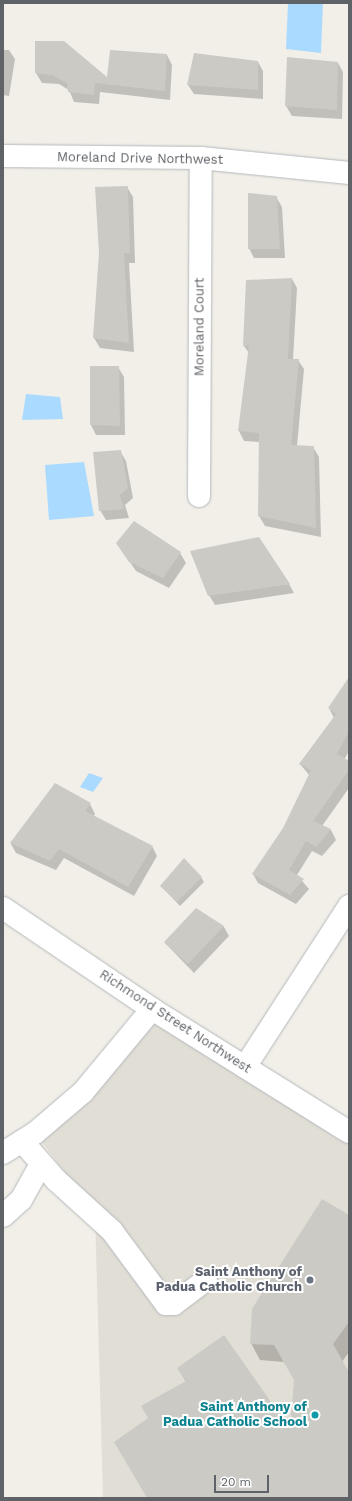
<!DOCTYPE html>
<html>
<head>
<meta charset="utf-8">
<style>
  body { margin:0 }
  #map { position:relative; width:352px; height:1501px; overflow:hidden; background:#f1efe8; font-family:"Work Sans",sans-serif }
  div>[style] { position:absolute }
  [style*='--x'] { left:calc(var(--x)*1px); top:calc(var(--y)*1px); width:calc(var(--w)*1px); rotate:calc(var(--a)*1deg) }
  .education>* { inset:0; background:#e1ded6 }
  .water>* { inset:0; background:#aadaff }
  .shadow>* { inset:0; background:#0003 }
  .building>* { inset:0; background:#cccac5 }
  .roads { filter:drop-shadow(0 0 1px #b5b8bc) drop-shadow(0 0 1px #b5b8bc) }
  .minor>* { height:22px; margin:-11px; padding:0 11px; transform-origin:11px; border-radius:11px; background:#fff }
  .dots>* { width:11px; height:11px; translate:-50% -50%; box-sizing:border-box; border:2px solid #fff; border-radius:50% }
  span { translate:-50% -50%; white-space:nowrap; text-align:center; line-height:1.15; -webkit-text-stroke:4px #fff; paint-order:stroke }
  .street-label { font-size:13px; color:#5f6368 }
  .worship-label { font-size:13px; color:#5b616d; font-weight:700 }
  .right { translate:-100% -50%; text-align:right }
  .culture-label { font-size:13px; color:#0d838f; font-weight:700 }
  .frame { position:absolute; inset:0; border:4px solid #5f6368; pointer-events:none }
  .scale { position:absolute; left:214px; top:1475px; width:55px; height:18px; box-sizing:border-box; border:2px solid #5f6368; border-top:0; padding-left:5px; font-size:12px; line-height:14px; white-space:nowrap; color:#5f6368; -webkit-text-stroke:3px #fff; paint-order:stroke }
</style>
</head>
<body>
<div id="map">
  <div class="education">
    <i style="clip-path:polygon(152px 1009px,349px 1132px,349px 1498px,103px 1498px,95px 1212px,35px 1133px)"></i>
  </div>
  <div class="water">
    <i style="clip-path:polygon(288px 3px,323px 3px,321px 53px,286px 49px)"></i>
    <i style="clip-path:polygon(26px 394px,60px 397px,63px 419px,22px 420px)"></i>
    <i style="clip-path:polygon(84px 462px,94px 516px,49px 520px,45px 465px)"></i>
    <i style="clip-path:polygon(89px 773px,103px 778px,93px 792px,80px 787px)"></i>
  </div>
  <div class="shadow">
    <i style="clip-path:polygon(36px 42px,108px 79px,167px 55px,172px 65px,170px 100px,100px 92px,99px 104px,74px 102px,69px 90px,59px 84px,42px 83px,36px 73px)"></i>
    <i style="clip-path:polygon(3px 50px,9px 50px,15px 59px,9px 96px,3px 95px)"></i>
    <i style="clip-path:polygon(288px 58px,338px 63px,343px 72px,342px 119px,292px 116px,286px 106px)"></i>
    <i style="clip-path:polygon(258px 62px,263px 71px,263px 99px,194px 94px,188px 85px)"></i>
    <i style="clip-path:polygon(127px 187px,133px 197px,135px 263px,129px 263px,134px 352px,100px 348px,94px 338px,100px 253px)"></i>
    <i style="clip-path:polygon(276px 197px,282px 207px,285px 258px,254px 258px,249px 248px)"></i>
    <i style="clip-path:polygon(292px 279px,297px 288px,293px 360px,298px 360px,304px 369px,297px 446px,313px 447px,319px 457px,321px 537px,265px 526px,259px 516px,260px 442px,244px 441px,239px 431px,249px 353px,244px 346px)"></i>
    <i style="clip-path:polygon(118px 367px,124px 377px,125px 435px,96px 435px,91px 425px)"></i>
    <i style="clip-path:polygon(120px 451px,126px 461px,133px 498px,125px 505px,129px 518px,106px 520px,100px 510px)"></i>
    <i style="clip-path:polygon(134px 522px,180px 553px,186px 563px,169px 588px,136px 571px,117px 543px)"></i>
    <i style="clip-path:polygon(289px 584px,294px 593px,215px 605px,209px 595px)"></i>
    <i style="clip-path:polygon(349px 679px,349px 751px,344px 760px,349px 763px,349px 788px,322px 826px,331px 830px,336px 840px,322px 856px,312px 851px,297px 875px,309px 889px,296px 904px,258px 883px,253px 874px,283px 829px,310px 776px,300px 764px,334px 718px,329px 708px)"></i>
    <i style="clip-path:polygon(55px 784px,90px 804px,95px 814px,93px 817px,152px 846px,157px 856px,134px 896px,64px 858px,56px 870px,16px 853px,11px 844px)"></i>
    <i style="clip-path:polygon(201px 877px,204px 882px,180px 906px,161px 886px)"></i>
    <i style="clip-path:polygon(196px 909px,224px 927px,229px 936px,194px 973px,165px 943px)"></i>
    <i style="clip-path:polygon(349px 1215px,349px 1352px,342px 1362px,349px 1374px,349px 1498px,148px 1498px,149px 1419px,186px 1382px,178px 1368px,291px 1432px,295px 1380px,284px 1362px,260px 1360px,251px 1343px)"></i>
  </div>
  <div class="building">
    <i style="clip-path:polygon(35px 41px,64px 41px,107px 77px,110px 50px,167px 54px,165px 91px,95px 83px,94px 95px,68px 92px,67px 83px,52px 75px,35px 73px)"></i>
    <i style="clip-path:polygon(194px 53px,258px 61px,258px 90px,187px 85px)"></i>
    <i style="clip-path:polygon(287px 57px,338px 62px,337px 110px,285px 106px)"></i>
    <i style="clip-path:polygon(128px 186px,130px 253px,124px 253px,129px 343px,93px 338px,99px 253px,95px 187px)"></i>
    <i style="clip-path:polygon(248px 193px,277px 196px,280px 249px,248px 249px)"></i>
    <i style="clip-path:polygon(292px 278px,288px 359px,299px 359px,291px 445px,314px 446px,316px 528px,258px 516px,259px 433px,238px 431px,249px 345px,243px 346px,246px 280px)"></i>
    <i style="clip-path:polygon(90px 366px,119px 366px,120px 426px,90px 425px)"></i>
    <i style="clip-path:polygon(121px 450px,128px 488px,120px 495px,124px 509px,99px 511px,93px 452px)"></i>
    <i style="clip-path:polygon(134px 521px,181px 552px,163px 578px,129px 562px,116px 543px)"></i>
    <i style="clip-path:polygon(259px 537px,290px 584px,208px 596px,190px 551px)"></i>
    <i style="clip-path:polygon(349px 677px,349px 731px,337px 754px,349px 761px,349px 770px,313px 821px,331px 829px,316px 847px,306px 841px,289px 870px,304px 879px,290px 895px,252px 874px,283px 828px,311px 770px,299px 764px,336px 714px,328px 708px)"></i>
    <i style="clip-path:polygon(55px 783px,91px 803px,85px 811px,153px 846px,128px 887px,59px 849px,50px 861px,10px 843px)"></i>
    <i style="clip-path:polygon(184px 858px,202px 877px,177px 902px,160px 886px)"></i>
    <i style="clip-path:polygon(196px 908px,224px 926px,188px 964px,164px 942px)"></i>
    <i style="clip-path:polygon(322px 1199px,349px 1215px,349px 1322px,333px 1344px,349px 1372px,349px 1498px,147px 1498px,114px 1442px,148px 1418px,141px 1406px,186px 1381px,177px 1368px,224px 1335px,290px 1429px,294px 1380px,274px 1345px,250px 1344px,252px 1309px)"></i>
  </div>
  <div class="roads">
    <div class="minor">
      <i style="--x:3;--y:156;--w:198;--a:0.6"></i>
      <i style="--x:201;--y:158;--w:149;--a:5.8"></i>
      <i style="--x:199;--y:496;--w:338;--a:-89.7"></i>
      <i style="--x:3;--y:908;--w:180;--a:34.1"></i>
      <i style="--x:152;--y:1009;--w:232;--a:32"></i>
      <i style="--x:245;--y:1067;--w:192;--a:-57.1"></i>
      <i style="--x:22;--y:1141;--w:52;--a:48.9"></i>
      <i style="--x:56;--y:1180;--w:76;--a:42.3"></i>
      <i style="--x:112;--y:1231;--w:91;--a:53.5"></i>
      <i style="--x:166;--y:1304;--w:8;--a:0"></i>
      <i style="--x:174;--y:1304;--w:40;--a:-37"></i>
      <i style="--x:3;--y:1153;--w:38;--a:-32"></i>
      <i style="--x:35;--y:1133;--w:63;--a:-40.5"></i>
      <i style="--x:83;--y:1092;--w:108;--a:-50.3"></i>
      <i style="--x:3;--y:1216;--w:24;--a:-42"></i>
      <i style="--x:21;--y:1200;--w:41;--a:-60.9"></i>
    </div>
  </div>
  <div class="dots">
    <i style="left:310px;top:1280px;background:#6b7280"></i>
    <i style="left:315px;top:1415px;background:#0f9aa8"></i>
  </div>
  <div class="street-label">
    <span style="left:140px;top:159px;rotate:1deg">Moreland Drive Northwest</span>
    <span style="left:200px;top:327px;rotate:-90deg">Moreland Court</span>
    <span style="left:175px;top:1022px;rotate:33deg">Richmond Street Northwest</span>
  </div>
  <div class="worship-label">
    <span class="right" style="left:302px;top:1280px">Saint Anthony of<br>Padua Catholic Church</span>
  </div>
  <div class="culture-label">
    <span class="right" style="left:307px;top:1415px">Saint Anthony of<br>Padua Catholic School</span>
  </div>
  <div class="frame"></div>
  <div class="scale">20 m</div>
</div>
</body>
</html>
